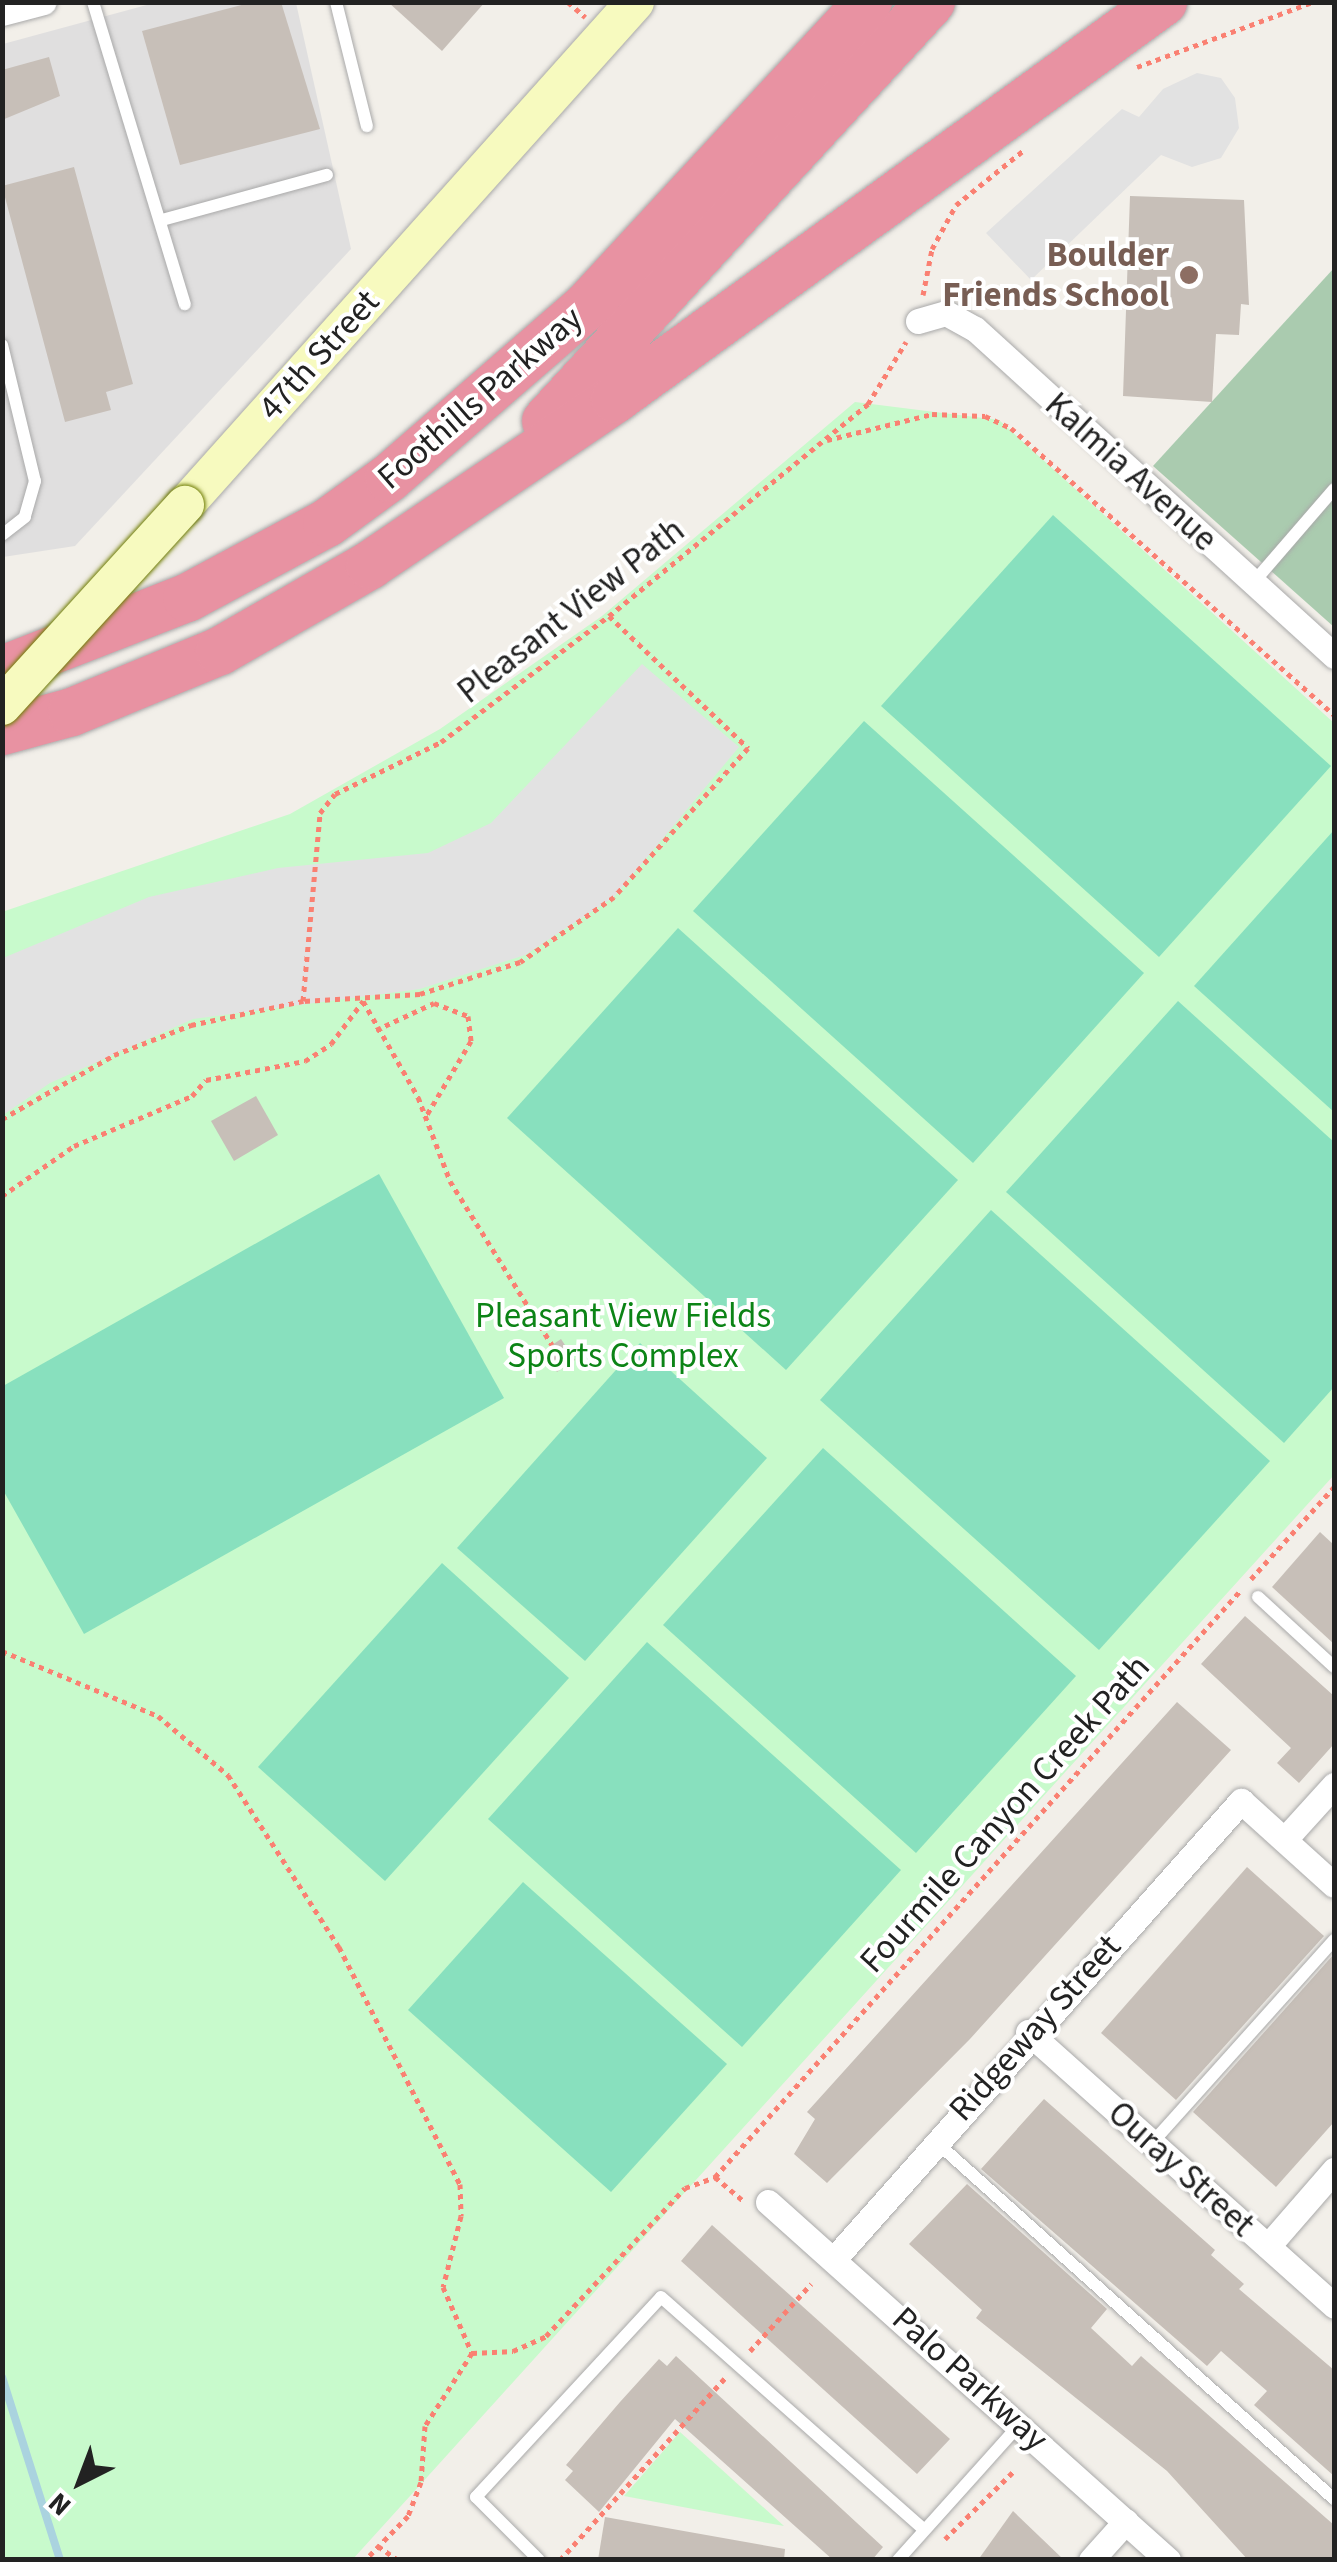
<!DOCTYPE html>
<html>
<head>
<meta charset="utf-8">
<style>
  body { margin:0 }
  #map { position:relative; width:1337px; height:2562px; overflow:hidden; background:#f2efe9; font-family:"Source Sans 3",sans-serif }
  div>[style] { position:absolute }
  [style*='--x'] { left:calc(var(--x)*1px); top:calc(var(--y)*1px); width:calc(var(--w)*1px); rotate:calc(var(--a)*1deg) }
  .residential>* { inset:0; background:#e0dfdf }
  .cemetery>* { inset:0; background:#aacbaf }
  .park>* { inset:0; background:#c8facc }
  .pitch>* { inset:0; background:#88e0be }
  .parking>* { inset:0; background:#e2e2e2 }
  .stream>* { height:8px; margin:-4px; padding:0 4px; transform-origin:4px; border-radius:4px; background:#aad3df }
  .building>* { inset:0; background:#c7bfb8 }
  .path>* { height:5px; margin-top:-2.5px; transform-origin:0; background:repeating-linear-gradient(90deg,#fa8072 0 5px,transparent 0 10px) }
  .roads { filter:drop-shadow(0 0 2px #a9a9a9) drop-shadow(0 0 2px #a9a9a9) }
  .lane>* { height:12px; margin:-6px; padding:0 6px; transform-origin:6px; border-radius:6px; background:#fff }
  .street>* { height:25px; margin:-12.5px; padding:0 12.5px; transform-origin:12.5px; border-radius:12.5px; background:#fff }
  .secondary>* { height:38px; margin:-19px; padding:0 19px; transform-origin:19px; border-radius:19px; background:#f7fabf }
  .highway>* { height:48px; margin:-24px; padding:0 24px; transform-origin:24px; border-radius:24px; background:#e892a2 }
  .bridges { filter:drop-shadow(0 0 2px #707d05) drop-shadow(0 0 2px #707d05) }
  .secondary-bridge>* { height:38px; margin:-19px; padding:0 19px; transform-origin:19px; border-radius:19px; background:#f7fabf }
  .dots>* { width:28px; height:28px; translate:-50% -50%; box-sizing:border-box; border:5px solid #fff; border-radius:50% }
  span { translate:-50% -50%; white-space:nowrap; text-align:center; line-height:1.15; -webkit-text-stroke:8px #fff; paint-order:stroke }
  .education-label { font-size:35px; color:#785e54; font-weight:700 }
  .right { translate:-100% -50%; text-align:right }
  .street-label { font-size:35px; color:#222 }
  .park-label { font-size:35px; color:#0c8416 }
  .frame { position:absolute; inset:0; border:5px solid #222; pointer-events:none }
  .north { position:absolute; left:30px; top:2432px; width:100px; height:100px; -webkit-text-stroke:8px #fff; paint-order:stroke; rotate:222deg; font-size:28px; font-weight:700; line-height:40px; text-align:center; color:#222 }
  .north::after { content:''; display:block; margin:auto; width:35px; height:45px; background:#222; clip-path:polygon(50% 0,100% 100%,50% 72%,0 100%) }
</style>
</head>
<body>
<div id="map">
  <div class="residential">
    <i style="clip-path:polygon(154px 3px,296px 3px,351px 249px,75px 546px,3px 557px,3px 44px)"></i>
  </div>
  <div class="cemetery">
    <i style="clip-path:polygon(1334px 268px,1334px 627px,1153px 466px)"></i>
  </div>
  <div class="park">
    <i style="clip-path:polygon(855px 402px,999px 420px,1334px 723px,1334px 1475px,353px 2559px,3px 2559px,2px 912px,290px 814px,440px 729px,602px 616px)"></i>
    <i style="clip-path:polygon(680px 2432px,720px 2468px,784px 2526px,624px 2496px)"></i>
  </div>
  <div class="pitch">
    <i style="clip-path:polygon(1053px 515px,1331px 766px,1159px 957px,881px 706px)"></i>
    <i style="clip-path:polygon(864px 721px,1144px 973px,973px 1163px,693px 911px)"></i>
    <i style="clip-path:polygon(1334px 830px,1334px 1112px,1194px 986px)"></i>
    <i style="clip-path:polygon(678px 928px,958px 1180px,786px 1370px,507px 1118px)"></i>
    <i style="clip-path:polygon(1178px 1001px,1334px 1142px,1334px 1387px,1284px 1443px,1006px 1192px)"></i>
    <i style="clip-path:polygon(379px 1174px,504px 1398px,84px 1634px,3px 1490px,3px 1386px)"></i>
    <i style="clip-path:polygon(991px 1210px,1270px 1461px,1099px 1650px,820px 1400px)"></i>
    <i style="clip-path:polygon(640px 1343px,767px 1458px,585px 1661px,457px 1548px)"></i>
    <i style="clip-path:polygon(823px 1448px,1076px 1676px,916px 1853px,663px 1625px)"></i>
    <i style="clip-path:polygon(442px 1563px,569px 1678px,385px 1881px,258px 1767px)"></i>
    <i style="clip-path:polygon(647px 1642px,901px 1870px,742px 2047px,488px 1819px)"></i>
    <i style="clip-path:polygon(523px 1882px,727px 2064px,611px 2192px,408px 2010px)"></i>
  </div>
  <div class="parking">
    <i style="clip-path:polygon(1197px 73px,1221px 78px,1235px 98px,1239px 128px,1221px 158px,1192px 167px,1161px 155px,1031px 280px,986px 233px,1122px 109px,1139px 117px,1163px 89px)"></i>
    <i style="clip-path:polygon(642px 664px,739px 747px,614px 897px,525px 955px,420px 989px,193px 1019px,50px 1083px,3px 1115px,3px 958px,149px 897px,278px 868px,428px 853px,491px 823px)"></i>
  </div>
  <div class="stream">
    <i style="--x:2;--y:2377;--w:192;--a:72.4"></i>
  </div>
  <div class="building">
    <i style="clip-path:polygon(253px 2px,281px 2px,320px 129px,180px 165px,142px 31px)"></i>
    <i style="clip-path:polygon(388px 2px,485px 2px,442px 51px)"></i>
    <i style="clip-path:polygon(49px 57px,60px 96px,2px 120px,2px 70px)"></i>
    <i style="clip-path:polygon(74px 167px,133px 384px,106px 392px,111px 410px,65px 422px,2px 186px)"></i>
    <i style="clip-path:polygon(1130px 196px,1244px 200px,1249px 305px,1241px 304px,1239px 335px,1216px 334px,1212px 402px,1123px 396px)"></i>
    <i style="clip-path:polygon(256px 1096px,278px 1135px,234px 1161px,211px 1121px)"></i>
    <i style="clip-path:polygon(561px 1339px,575px 1360px,557px 1372px,543px 1351px)"></i>
    <i style="clip-path:polygon(1320px 1532px,1334px 1545px,1334px 1644px,1272px 1587px)"></i>
    <i style="clip-path:polygon(1245px 1616px,1334px 1696px,1334px 1744px,1299px 1783px,1277px 1763px,1291px 1748px,1201px 1664px)"></i>
    <i style="clip-path:polygon(1177px 1702px,1231px 1750px,970px 2039px,827px 2183px,794px 2154px,815px 2119px,807px 2112px)"></i>
    <i style="clip-path:polygon(1247px 1867px,1324px 1936px,1176px 2100px,1101px 2033px)"></i>
    <i style="clip-path:polygon(1334px 1954px,1334px 2122px,1276px 2187px,1193px 2112px)"></i>
    <i style="clip-path:polygon(1044px 2099px,1215px 2250px,1211px 2255px,1244px 2284px,1239px 2289px,1334px 2370px,1334px 2476px,1254px 2405px,1267px 2391px,1221px 2351px,1207px 2366px,981px 2169px)"></i>
    <i style="clip-path:polygon(967px 2184px,1107px 2309px,1091px 2328px,1132px 2366px,1141px 2356px,1334px 2525px,1334px 2560px,1248px 2560px,1167px 2471px,976px 2318px,982px 2310px,909px 2244px)"></i>
    <i style="clip-path:polygon(712px 2225px,950px 2439px,917px 2474px,681px 2261px)"></i>
    <i style="clip-path:polygon(676px 2356px,883px 2547px,872px 2560px,833px 2560px,675px 2419px,599px 2512px,565px 2480px,573px 2471px,566px 2465px,620px 2402px,659px 2359px,667px 2366px)"></i>
    <i style="clip-path:polygon(1013px 2511px,1064px 2560px,978px 2560px)"></i>
    <i style="clip-path:polygon(605px 2517px,785px 2549px,784px 2560px,598px 2560px)"></i>
  </div>
  <div class="path">
    <i style="--x:568;--y:2;--w:23;--a:41"></i>
    <i style="--x:1137;--y:67;--w:188;--a:-20.3"></i>
    <i style="--x:923;--y:295;--w:47;--a:-78.9"></i>
    <i style="--x:932;--y:249;--w:50;--a:-61.4"></i>
    <i style="--x:956;--y:205;--w:87;--a:-39"></i>
    <i style="--x:827;--y:440;--w:108;--a:-13.9"></i>
    <i style="--x:932;--y:414;--w:53;--a:2.2"></i>
    <i style="--x:985;--y:416;--w:29;--a:25"></i>
    <i style="--x:1011;--y:428;--w:432;--a:41.6"></i>
    <i style="--x:609;--y:616;--w:192;--a:43.5"></i>
    <i style="--x:748;--y:748;--w:200;--a:132"></i>
    <i style="--x:614;--y:897;--w:114;--a:145.3"></i>
    <i style="--x:520;--y:962;--w:105;--a:162.3"></i>
    <i style="--x:420;--y:994;--w:117;--a:176.6"></i>
    <i style="--x:303;--y:1001;--w:189;--a:-84.8"></i>
    <i style="--x:320;--y:813;--w:24;--a:-52"></i>
    <i style="--x:335;--y:794;--w:118;--a:-26.1"></i>
    <i style="--x:441;--y:742;--w:210;--a:-36.9"></i>
    <i style="--x:609;--y:616;--w:335;--a:-39.3"></i>
    <i style="--x:868;--y:404;--w:73;--a:-58.5"></i>
    <i style="--x:363;--y:1001;--w:111;--a:60.2"></i>
    <i style="--x:418;--y:1097;--w:90;--a:69.1"></i>
    <i style="--x:450;--y:1181;--w:193;--a:58.1"></i>
    <i style="--x:376;--y:1030;--w:64;--a:-25"></i>
    <i style="--x:434;--y:1003;--w:36;--a:21"></i>
    <i style="--x:468;--y:1016;--w:25;--a:83"></i>
    <i style="--x:471;--y:1041;--w:90;--a:120.9"></i>
    <i style="--x:2;--y:1119;--w:129;--a:-29.7"></i>
    <i style="--x:114;--y:1055;--w:83;--a:-21.3"></i>
    <i style="--x:191;--y:1025;--w:115;--a:-12.1"></i>
    <i style="--x:2;--y:1196;--w:88;--a:-34.8"></i>
    <i style="--x:74;--y:1146;--w:128;--a:-23"></i>
    <i style="--x:192;--y:1096;--w:21;--a:-49"></i>
    <i style="--x:206;--y:1080;--w:101;--a:-10.9"></i>
    <i style="--x:305;--y:1061;--w:31;--a:-33"></i>
    <i style="--x:331;--y:1044;--w:54;--a:-53.3"></i>
    <i style="--x:1251;--y:1579;--w:124;--a:-47.9"></i>
    <i style="--x:2;--y:1651;--w:169;--a:22.6"></i>
    <i style="--x:158;--y:1716;--w:92;--a:40.1"></i>
    <i style="--x:228;--y:1775;--w:205;--a:57.2"></i>
    <i style="--x:339;--y:1947;--w:266;--a:63"></i>
    <i style="--x:460;--y:2184;--w:32;--a:88"></i>
    <i style="--x:461;--y:2216;--w:73;--a:104.2"></i>
    <i style="--x:443;--y:2287;--w:72;--a:66.3"></i>
    <i style="--x:472;--y:2353;--w:87;--a:122.8"></i>
    <i style="--x:425;--y:2426;--w:56;--a:94.1"></i>
    <i style="--x:421;--y:2482;--w:36;--a:111"></i>
    <i style="--x:408;--y:2516;--w:62;--a:134.3"></i>
    <i style="--x:715;--y:2177;--w:787;--a:-48.14"></i>
    <i style="--x:750;--y:2351;--w:91;--a:-47.7"></i>
    <i style="--x:472;--y:2353;--w:41;--a:-2.8"></i>
    <i style="--x:513;--y:2351;--w:36;--a:-24"></i>
    <i style="--x:546;--y:2336;--w:203;--a:-46.8"></i>
    <i style="--x:685;--y:2188;--w:32;--a:-20"></i>
    <i style="--x:715;--y:2177;--w:39;--a:40"></i>
    <i style="--x:945;--y:2539;--w:97;--a:-44.6"></i>
    <i style="--x:378;--y:2546;--w:24;--a:35"></i>
    <i style="--x:560;--y:2560;--w:247;--a:-47.8"></i>
  </div>
  <div class="roads">
    <div class="lane">
      <i style="--x:93;--y:2;--w:316;--a:73.1"></i>
      <i style="--x:336;--y:2;--w:128;--a:76"></i>
      <i style="--x:162;--y:220;--w:171;--a:-15.3"></i>
      <i style="--x:2;--y:345;--w:140;--a:76.4"></i>
      <i style="--x:35;--y:481;--w:37;--a:106"></i>
      <i style="--x:25;--y:517;--w:29;--a:142"></i>
      <i style="--x:1253;--y:583;--w:124;--a:-49.2"></i>
      <i style="--x:1258;--y:1597;--w:103;--a:42.6"></i>
      <i style="--x:935;--y:2141;--w:536;--a:41.9"></i>
      <i style="--x:1152;--y:2143;--w:273;--a:-48.1"></i>
      <i style="--x:539;--y:2560;--w:89;--a:-135"></i>
      <i style="--x:476;--y:2497;--w:272;--a:-47.2"></i>
      <i style="--x:661;--y:2297;--w:351;--a:41.5"></i>
      <i style="--x:898;--y:2560;--w:181;--a:-48.1"></i>
    </div>
    <div class="street">
      <i style="--x:2;--y:13;--w:43;--a:-14.7"></i>
      <i style="--x:918;--y:321;--w:29;--a:-16"></i>
      <i style="--x:946;--y:313;--w:33;--a:29"></i>
      <i style="--x:975;--y:329;--w:486;--a:42.3"></i>
      <i style="--x:1285;--y:1839;--w:73;--a:-47.8"></i>
      <i style="--x:1028;--y:2032;--w:411;--a:41.8"></i>
      <i style="--x:768;--y:2202;--w:537;--a:41.83"></i>
      <i style="--x:1268;--y:2246;--w:101;--a:-49"></i>
      <i style="--x:834;--y:2259;--w:613;--a:-48.37"></i>
      <i style="--x:1241;--y:1801;--w:125;--a:42.1"></i>
      <i style="--x:1091;--y:2560;--w:52;--a:-48.1"></i>
    </div>
    <div class="secondary">
      <i style="--x:185;--y:505;--w:675;--a:-48.18"></i>
    </div>
    <div class="highway">
      <i style="--x:546;--y:421;--w:569;--a:-47.42"></i>
      <i style="--x:2;--y:670;--w:199;--a:-21.3"></i>
      <i style="--x:187;--y:598;--w:159;--a:-28.2"></i>
      <i style="--x:327;--y:523;--w:77;--a:-36"></i>
      <i style="--x:389;--y:478;--w:261;--a:-41"></i>
      <i style="--x:586;--y:307;--w:415;--a:-47.2"></i>
      <i style="--x:2;--y:731;--w:73;--a:-15.2"></i>
      <i style="--x:72;--y:712;--w:160;--a:-22.4"></i>
      <i style="--x:220;--y:651;--w:173;--a:-29.8"></i>
      <i style="--x:370;--y:565;--w:296;--a:-34.1"></i>
      <i style="--x:615;--y:399;--w:677;--a:-35.92"></i>
    </div>
  </div>
  <div class="bridges">
    <div class="secondary-bridge">
      <i style="--x:2;--y:706;--w:272;--a:-47.7"></i>
    </div>
  </div>
  <div class="dots">
    <i style="left:1189px;top:275px;background:#8d6e63"></i>
  </div>
  <div class="education-label">
    <span class="right" style="left:1169px;top:275px">Boulder<br>Friends School</span>
  </div>
  <div class="street-label">
    <span style="left:319px;top:355px;rotate:-48deg">47th Street</span>
    <span style="left:480px;top:398px;rotate:-41deg">Foothills Parkway</span>
    <span style="left:1131px;top:472px;rotate:42deg">Kalmia Avenue</span>
    <span style="left:571px;top:611px;rotate:-38deg">Pleasant View Path</span>
    <span style="left:1005px;top:1814px;rotate:-48deg">Fourmile Canyon Creek Path</span>
    <span style="left:1035px;top:2028px;rotate:-48deg">Ridgeway Street</span>
    <span style="left:1181px;top:2169px;rotate:42deg">Ouray Street</span>
    <span style="left:970px;top:2379px;rotate:42deg">Palo Parkway</span>
  </div>
  <div class="park-label">
    <span style="left:623px;top:1336px">Pleasant View Fields<br>Sports Complex</span>
  </div>
  <div class="frame"></div>
  <div class="north">N</div>
</div>
</body>
</html>
